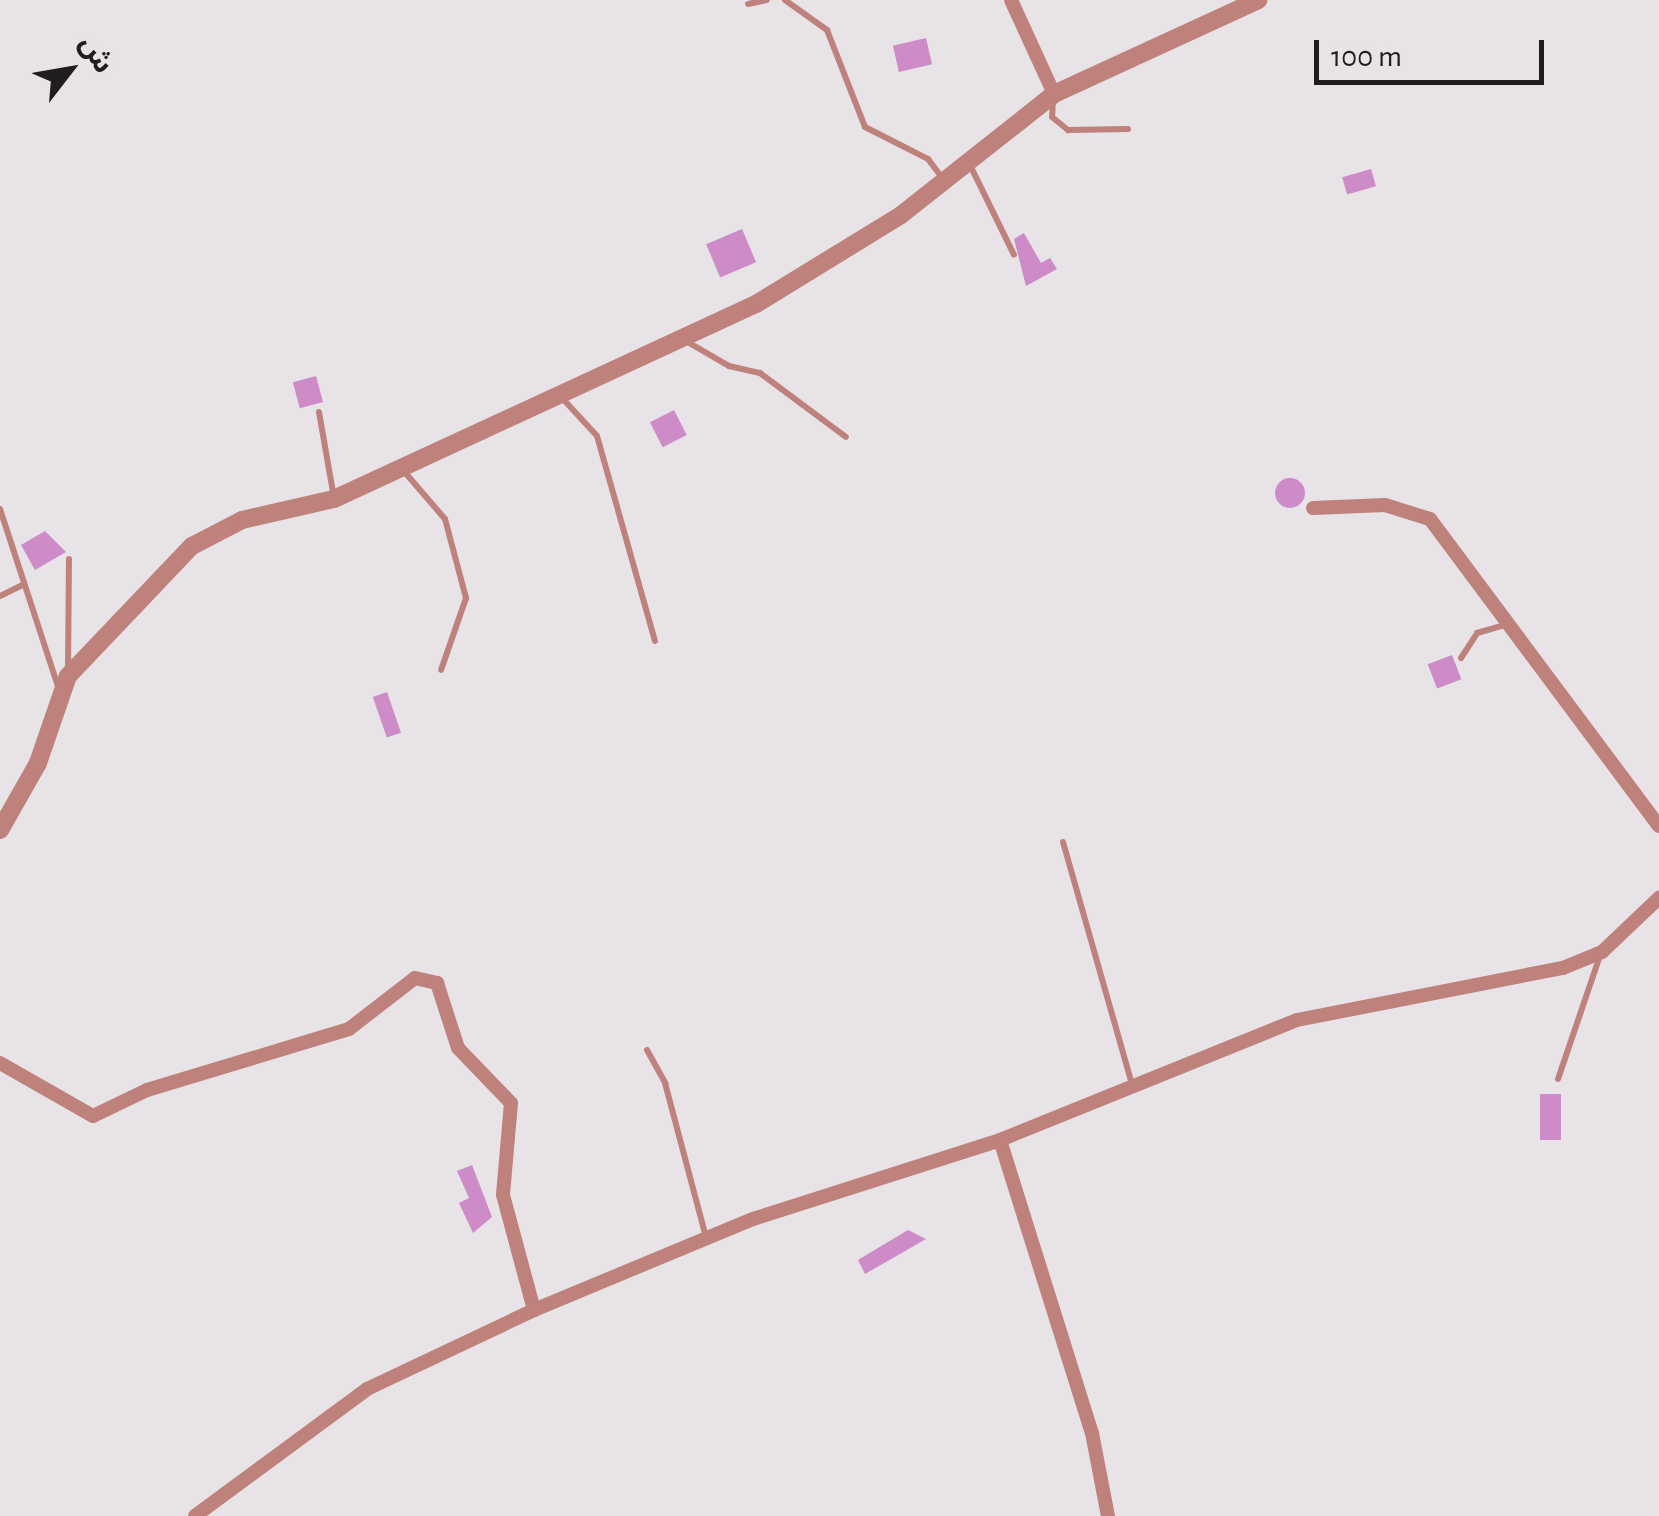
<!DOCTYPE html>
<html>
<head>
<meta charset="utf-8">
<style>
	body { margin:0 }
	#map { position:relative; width:1659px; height:1516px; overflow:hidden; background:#e7e3e6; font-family:"Alegreya Sans","Noto Sans Arabic",sans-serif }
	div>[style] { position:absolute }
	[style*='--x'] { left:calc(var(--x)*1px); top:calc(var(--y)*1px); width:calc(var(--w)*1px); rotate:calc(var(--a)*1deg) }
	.building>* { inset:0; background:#cd8bc8; transform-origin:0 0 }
	.round { border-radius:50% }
	.service>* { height:6px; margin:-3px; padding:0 3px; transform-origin:3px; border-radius:3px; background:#bf817c }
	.minor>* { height:14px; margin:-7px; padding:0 7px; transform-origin:7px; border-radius:7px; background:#bf817c }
	.tertiary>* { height:18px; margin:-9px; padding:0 9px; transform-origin:9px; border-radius:9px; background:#bf817c }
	span { translate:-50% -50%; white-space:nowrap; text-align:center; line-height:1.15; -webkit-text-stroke:10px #e7e3e6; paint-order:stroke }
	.north { position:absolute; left:20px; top:20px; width:100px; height:100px; -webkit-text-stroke:8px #e7e3e6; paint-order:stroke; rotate:59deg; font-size:28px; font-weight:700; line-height:40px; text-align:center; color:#1f1d1e }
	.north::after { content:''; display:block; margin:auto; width:35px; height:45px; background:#1f1d1e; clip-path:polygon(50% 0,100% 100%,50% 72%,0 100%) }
	.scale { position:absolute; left:1314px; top:40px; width:230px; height:45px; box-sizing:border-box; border:5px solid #1f1d1e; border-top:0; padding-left:12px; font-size:30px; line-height:35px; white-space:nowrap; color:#1f1d1e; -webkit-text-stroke:8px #e7e3e6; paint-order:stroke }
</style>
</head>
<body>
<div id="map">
	<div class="building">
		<div style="left:926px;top:38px;width:27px;height:34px;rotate:77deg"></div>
		<div style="left:1371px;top:169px;width:18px;height:30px;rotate:74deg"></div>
		<div style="left:742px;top:229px;width:36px;height:39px;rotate:67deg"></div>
		<div style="clip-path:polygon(1024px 233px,1041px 263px,1050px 258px,1057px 269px,1026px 286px,1014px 239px)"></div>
		<div style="left:316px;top:376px;width:27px;height:24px;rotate:75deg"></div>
		<div style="left:674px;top:410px;width:28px;height:27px;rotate:63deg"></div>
		<div class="round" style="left:1275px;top:478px;width:30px;height:30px"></div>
		<div style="clip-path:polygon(45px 531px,66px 552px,35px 570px,21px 545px)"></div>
		<div style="left:1452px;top:655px;width:26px;height:26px;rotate:69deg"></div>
		<div style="left:387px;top:692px;width:43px;height:15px;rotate:71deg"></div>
		<div style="left:1561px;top:1094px;width:46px;height:21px;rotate:90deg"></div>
		<div style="clip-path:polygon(472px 1165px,492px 1217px,473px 1233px,459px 1203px,469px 1198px,457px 1171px)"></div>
		<div style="clip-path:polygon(908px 1230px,926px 1239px,865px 1274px,858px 1260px)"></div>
	</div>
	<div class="service">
		<div style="--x:785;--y:0;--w:52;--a:35.5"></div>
		<div style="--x:827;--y:30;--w:104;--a:68.6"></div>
		<div style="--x:865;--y:127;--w:71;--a:26.9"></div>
		<div style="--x:928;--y:159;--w:26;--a:53"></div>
		<div style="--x:748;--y:4;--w:19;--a:-12"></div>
		<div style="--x:1053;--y:100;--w:17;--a:93"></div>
		<div style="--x:1052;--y:117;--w:21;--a:39"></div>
		<div style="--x:1068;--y:130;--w:60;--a:-1"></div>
		<div style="--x:969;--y:163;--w:102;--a:63.9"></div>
		<div style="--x:686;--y:341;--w:50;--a:30.2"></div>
		<div style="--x:729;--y:366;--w:32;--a:13"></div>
		<div style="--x:760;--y:373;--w:107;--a:36.7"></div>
		<div style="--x:563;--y:399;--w:50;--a:47.4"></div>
		<div style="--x:597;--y:436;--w:213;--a:74.2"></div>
		<div style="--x:319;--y:412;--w:87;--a:80.1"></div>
		<div style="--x:402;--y:469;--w:66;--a:49.3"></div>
		<div style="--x:445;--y:519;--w:82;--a:75.1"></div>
		<div style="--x:466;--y:598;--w:76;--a:109.1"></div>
		<div style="--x:0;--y:509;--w:190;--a:71.9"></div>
		<div style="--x:0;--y:596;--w:25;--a:-26"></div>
		<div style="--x:1461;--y:658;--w:30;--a:-57"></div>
		<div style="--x:1477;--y:633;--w:33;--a:-16"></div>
		<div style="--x:68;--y:670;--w:111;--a:-89.5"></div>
		<div style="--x:1063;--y:842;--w:252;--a:74.1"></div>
		<div style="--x:647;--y:1050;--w:38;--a:61"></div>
		<div style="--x:665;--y:1083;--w:159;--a:75.1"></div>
		<div style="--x:1558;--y:1079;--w:133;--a:-71.2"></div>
	</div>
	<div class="minor">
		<div style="--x:1011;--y:0;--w:103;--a:65.4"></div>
		<div style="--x:1313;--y:508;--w:72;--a:-2.4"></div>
		<div style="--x:1385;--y:505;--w:47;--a:17.3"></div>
		<div style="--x:1430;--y:519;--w:383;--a:53.3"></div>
		<div style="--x:0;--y:1063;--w:107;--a:29.7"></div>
		<div style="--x:93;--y:1116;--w:60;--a:-25.7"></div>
		<div style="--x:147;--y:1090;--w:211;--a:-16.8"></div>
		<div style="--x:349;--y:1029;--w:83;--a:-37.7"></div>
		<div style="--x:415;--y:978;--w:23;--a:13"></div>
		<div style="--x:437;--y:983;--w:68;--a:72.1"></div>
		<div style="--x:458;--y:1048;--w:76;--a:46.1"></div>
		<div style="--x:511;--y:1103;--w:92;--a:95"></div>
		<div style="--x:503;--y:1195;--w:119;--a:74.9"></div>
		<div style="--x:1000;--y:1140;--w:307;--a:72.6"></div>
		<div style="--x:1092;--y:1433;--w:85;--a:79.1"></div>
		<div style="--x:195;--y:1516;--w:214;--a:-36.4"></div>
		<div style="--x:367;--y:1389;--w:185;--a:-25.3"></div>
		<div style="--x:534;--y:1310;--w:237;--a:-22.6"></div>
		<div style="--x:753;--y:1219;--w:259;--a:-17.7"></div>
		<div style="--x:1000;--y:1140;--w:320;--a:-22"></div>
		<div style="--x:1297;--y:1020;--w:271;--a:-11.1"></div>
		<div style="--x:1563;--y:968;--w:42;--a:-22.3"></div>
		<div style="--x:1602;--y:952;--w:79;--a:-43.5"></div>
	</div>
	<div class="tertiary">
		<div style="--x:0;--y:830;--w:77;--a:-60.4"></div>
		<div style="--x:38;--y:763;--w:92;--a:-71"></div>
		<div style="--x:68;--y:676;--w:180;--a:-46.4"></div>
		<div style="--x:192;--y:546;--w:56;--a:-27.5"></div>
		<div style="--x:242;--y:520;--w:94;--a:-12.9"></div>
		<div style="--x:334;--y:499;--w:465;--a:-24.8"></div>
		<div style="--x:756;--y:304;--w:170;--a:-31.5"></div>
		<div style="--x:901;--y:215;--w:195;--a:-38.3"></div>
		<div style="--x:1054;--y:94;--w:225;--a:-24.7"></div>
	</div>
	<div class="north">ش</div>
	<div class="scale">100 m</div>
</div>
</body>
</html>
